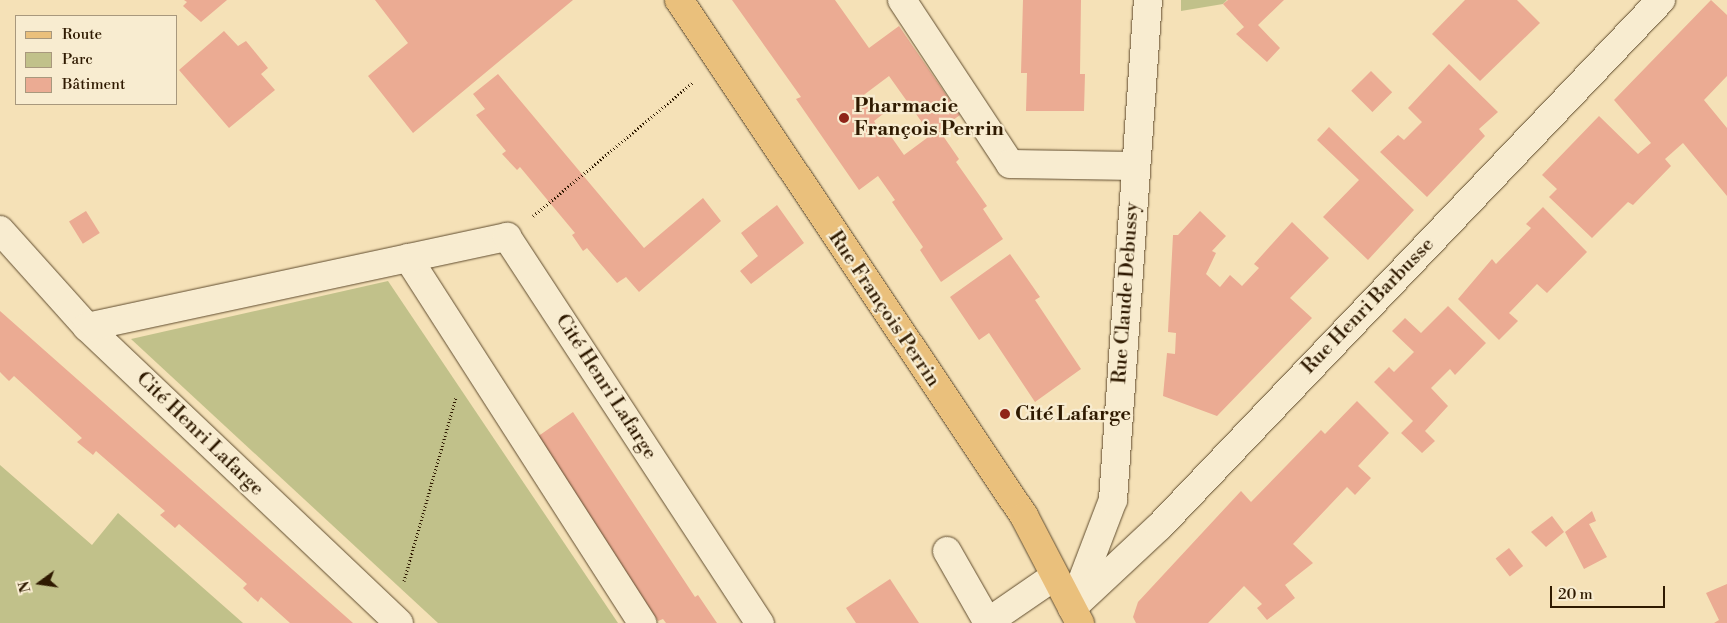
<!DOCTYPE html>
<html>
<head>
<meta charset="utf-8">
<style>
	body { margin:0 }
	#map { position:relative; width:1727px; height:623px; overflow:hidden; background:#f5e1b7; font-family:"Libre Bodoni",serif }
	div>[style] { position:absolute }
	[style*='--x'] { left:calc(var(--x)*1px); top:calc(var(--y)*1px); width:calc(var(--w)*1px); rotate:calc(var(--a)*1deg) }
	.green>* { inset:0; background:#c1c18a }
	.building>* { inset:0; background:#ebab93; transform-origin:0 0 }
	.path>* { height:3px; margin-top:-1.5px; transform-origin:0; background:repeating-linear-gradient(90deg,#2f1a01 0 1px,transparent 0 3.5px) }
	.roads { filter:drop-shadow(0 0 1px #604c2e) drop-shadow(0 0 1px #604c2e) }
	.minor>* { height:28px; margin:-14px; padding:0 14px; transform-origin:14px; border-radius:14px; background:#f8ecd0 }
	.major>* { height:28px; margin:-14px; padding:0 14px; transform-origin:14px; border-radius:14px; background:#eac07c }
	.dots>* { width:14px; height:14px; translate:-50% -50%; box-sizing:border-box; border:2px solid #f8ecd0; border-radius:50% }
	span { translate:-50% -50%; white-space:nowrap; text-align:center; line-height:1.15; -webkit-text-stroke:4.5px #f8ecd0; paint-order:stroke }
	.poi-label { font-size:20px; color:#2f1a01; font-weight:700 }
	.left { translate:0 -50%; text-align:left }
	.street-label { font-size:20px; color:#2f1a01 }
	.legend { position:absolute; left:15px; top:15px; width:162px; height:90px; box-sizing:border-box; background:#f8ecd0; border:1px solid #a8987d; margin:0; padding:6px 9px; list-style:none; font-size:15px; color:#2f1a01 }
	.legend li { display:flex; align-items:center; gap:10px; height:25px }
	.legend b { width:25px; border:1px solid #a8987d }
	.north { position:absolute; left:15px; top:558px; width:50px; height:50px; -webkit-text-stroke:4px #f8ecd0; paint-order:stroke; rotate:256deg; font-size:14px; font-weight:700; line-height:20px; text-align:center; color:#2f1a01 }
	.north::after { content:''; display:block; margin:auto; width:18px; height:22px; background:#2f1a01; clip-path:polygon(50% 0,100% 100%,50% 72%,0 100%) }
	.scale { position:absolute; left:1550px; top:586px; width:115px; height:22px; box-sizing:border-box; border:2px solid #2f1a01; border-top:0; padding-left:6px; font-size:15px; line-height:18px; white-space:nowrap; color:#2f1a01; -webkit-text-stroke:4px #f8ecd0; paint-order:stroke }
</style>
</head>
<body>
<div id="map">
	<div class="green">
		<div style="clip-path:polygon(1181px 0,1227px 0,1223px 4px,1181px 11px)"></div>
		<div style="clip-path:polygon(388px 281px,618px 623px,438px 623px,131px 339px)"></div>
		<div style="clip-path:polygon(0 465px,92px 545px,118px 513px,243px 623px,0 623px)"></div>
	</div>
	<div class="building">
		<div style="clip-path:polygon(184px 0,227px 0,201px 22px,183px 6px,187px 2px)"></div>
		<div style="clip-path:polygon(375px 0,573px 0,413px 133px,368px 76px,408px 43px)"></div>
		<div style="clip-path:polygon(evenodd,732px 0,835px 0,869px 48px,899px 26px,960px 115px,939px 130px,959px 159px,956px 162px,987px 206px,983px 209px,1003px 239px,941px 282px,920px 250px,923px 247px,892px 202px,895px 200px,878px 176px,859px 190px,796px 99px,801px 97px,732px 0,889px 76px,931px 135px,904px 155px,883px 125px,878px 128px,874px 121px,883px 114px,871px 97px,862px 104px,857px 100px,889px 76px)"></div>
		<div style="clip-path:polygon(1023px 0,1081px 0,1080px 74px,1085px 74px,1084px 111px,1026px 111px,1027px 73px,1021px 73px)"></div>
		<div style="clip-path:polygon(1228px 0,1284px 0,1258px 25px,1280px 48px,1267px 62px,1236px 34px,1244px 27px,1223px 4px)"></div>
		<div style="clip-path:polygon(1465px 0,1517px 0,1540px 23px,1480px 81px,1432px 34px)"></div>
		<div style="clip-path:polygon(1711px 0,1727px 15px,1727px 76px,1704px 100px,1727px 128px,1727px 196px,1683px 143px,1665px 159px,1671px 166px,1633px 205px,1628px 202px,1592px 238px,1549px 197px,1557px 189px,1542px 175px,1599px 116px,1638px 154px,1651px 143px,1614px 100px)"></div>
		<div style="clip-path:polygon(224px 31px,238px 46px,246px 41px,268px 68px,261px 74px,275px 90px,229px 128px,179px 70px)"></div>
		<div style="clip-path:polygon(1449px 64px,1498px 112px,1479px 129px,1485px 136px,1427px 197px,1380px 152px,1398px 135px,1404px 140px,1422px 122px,1408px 108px)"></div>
		<div style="left:1371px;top:71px;width:30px;height:28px;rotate:45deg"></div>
		<div style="clip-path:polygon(498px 74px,644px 248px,703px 198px,721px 221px,639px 292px,626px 277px,617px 283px,587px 248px,583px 251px,572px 235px,575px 233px,520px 167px,517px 170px,502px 154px,506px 151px,476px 115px,485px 109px,473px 94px)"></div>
		<div style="clip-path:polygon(1329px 127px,1414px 210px,1368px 260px,1323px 217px,1359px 180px,1317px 140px)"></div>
		<div style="clip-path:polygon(777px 205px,804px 243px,751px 284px,740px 271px,758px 256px,741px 233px)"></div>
		<div style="clip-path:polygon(1543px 207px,1587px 252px,1547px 293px,1537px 284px,1509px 313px,1518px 321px,1499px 340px,1458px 299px,1492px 259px,1496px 264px,1531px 228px,1526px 224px)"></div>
		<div style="left:86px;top:211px;width:26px;height:20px;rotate:58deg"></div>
		<div style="clip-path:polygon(1200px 211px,1226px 236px,1212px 251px,1216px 253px,1206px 274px,1220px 287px,1230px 275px,1242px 286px,1259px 268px,1254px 264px,1292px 222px,1329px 258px,1290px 298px,1312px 318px,1217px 416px,1163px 396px,1167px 353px,1175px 354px,1176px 333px,1168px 332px,1173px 235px,1178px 235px)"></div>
		<div style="clip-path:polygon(1010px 254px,1040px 297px,1035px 300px,1081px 369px,1035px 402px,989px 333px,979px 340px,950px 297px)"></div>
		<div style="clip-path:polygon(1448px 306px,1486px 343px,1455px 375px,1450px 369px,1431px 388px,1448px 406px,1425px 431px,1435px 441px,1422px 453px,1401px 433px,1413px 421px,1374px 382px,1389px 367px,1394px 372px,1414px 352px,1392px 331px,1405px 318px,1421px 333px)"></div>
		<div style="clip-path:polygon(0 311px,353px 623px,290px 623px,261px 597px,258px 602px,243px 588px,247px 584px,179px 524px,175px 528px,160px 515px,165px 511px,96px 451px,93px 455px,77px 442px,82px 438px,14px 376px,9px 381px,0 372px)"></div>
		<div style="clip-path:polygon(1357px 401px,1389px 433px,1358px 466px,1371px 478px,1355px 495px,1347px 487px,1293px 544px,1313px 563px,1285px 585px,1295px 598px,1267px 620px,1257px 608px,1262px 604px,1244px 586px,1208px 623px,1136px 623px,1133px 617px,1138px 602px,1241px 491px,1251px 502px,1321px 430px,1325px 434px)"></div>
		<div style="clip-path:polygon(573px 412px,695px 597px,698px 595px,717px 623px,666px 623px,663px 619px,658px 621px,537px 437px)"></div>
		<div style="clip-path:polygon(1592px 511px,1596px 521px,1589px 524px,1607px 557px,1584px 569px,1565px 532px)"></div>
		<div style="clip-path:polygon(1552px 516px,1564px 532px,1546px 547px,1531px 532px)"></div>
		<div style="left:1509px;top:548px;width:23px;height:17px;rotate:52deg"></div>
		<div style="clip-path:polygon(890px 579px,919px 623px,856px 623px,846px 608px)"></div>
		<div style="clip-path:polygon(1727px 584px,1727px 623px,1714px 623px,1719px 620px,1706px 593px)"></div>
	</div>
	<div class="path">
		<div style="--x:533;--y:216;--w:209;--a:-39.9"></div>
		<div style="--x:404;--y:581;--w:191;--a:-74.2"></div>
	</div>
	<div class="roads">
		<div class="minor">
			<div style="--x:902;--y:0;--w:196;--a:56.6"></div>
			<div style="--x:1010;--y:164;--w:126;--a:0.9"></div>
			<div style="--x:0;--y:230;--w:130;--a:48.1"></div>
			<div style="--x:87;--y:327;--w:430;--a:43.5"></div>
			<div style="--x:408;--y:258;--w:434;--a:57.3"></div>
			<div style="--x:87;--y:327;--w:430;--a:-12.1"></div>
			<div style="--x:507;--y:237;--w:462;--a:56.8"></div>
			<div style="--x:947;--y:551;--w:83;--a:60.3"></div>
			<div style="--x:1074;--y:602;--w:109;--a:-69.1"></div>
			<div style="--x:1113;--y:500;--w:501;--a:-86"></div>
			<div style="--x:1072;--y:608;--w:119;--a:-43"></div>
			<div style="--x:1159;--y:527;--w:728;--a:-46.39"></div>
			<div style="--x:988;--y:622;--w:81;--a:-34.5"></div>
		</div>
		<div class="major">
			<div style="--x:679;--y:0;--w:621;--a:56.23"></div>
			<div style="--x:1024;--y:516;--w:121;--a:62.4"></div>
		</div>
	</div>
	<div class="dots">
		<div style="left:844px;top:118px;background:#8f2418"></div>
		<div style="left:1005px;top:414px;background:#8f2418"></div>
	</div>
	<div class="poi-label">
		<span class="left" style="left:854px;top:118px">Pharmacie<br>François Perrin</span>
		<span class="left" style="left:1015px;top:414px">Cité Lafarge</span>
	</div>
	<div class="street-label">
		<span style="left:1126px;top:293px;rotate:-86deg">Rue Claude Debussy</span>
		<span style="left:1368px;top:306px;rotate:-46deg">Rue Henri Barbusse</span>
		<span style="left:884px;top:309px;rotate:56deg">Rue François Perrin</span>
		<span style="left:606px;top:387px;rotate:57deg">Cité Henri Lafarge</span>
		<span style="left:200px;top:434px;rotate:44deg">Cité Henri Lafarge</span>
	</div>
	<ul class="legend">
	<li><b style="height:6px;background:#eac07c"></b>Route</li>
	<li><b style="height:14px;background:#c1c18a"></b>Parc</li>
	<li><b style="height:14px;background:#ebab93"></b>Bâtiment</li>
	</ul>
	<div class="north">N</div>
	<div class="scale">20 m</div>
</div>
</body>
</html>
